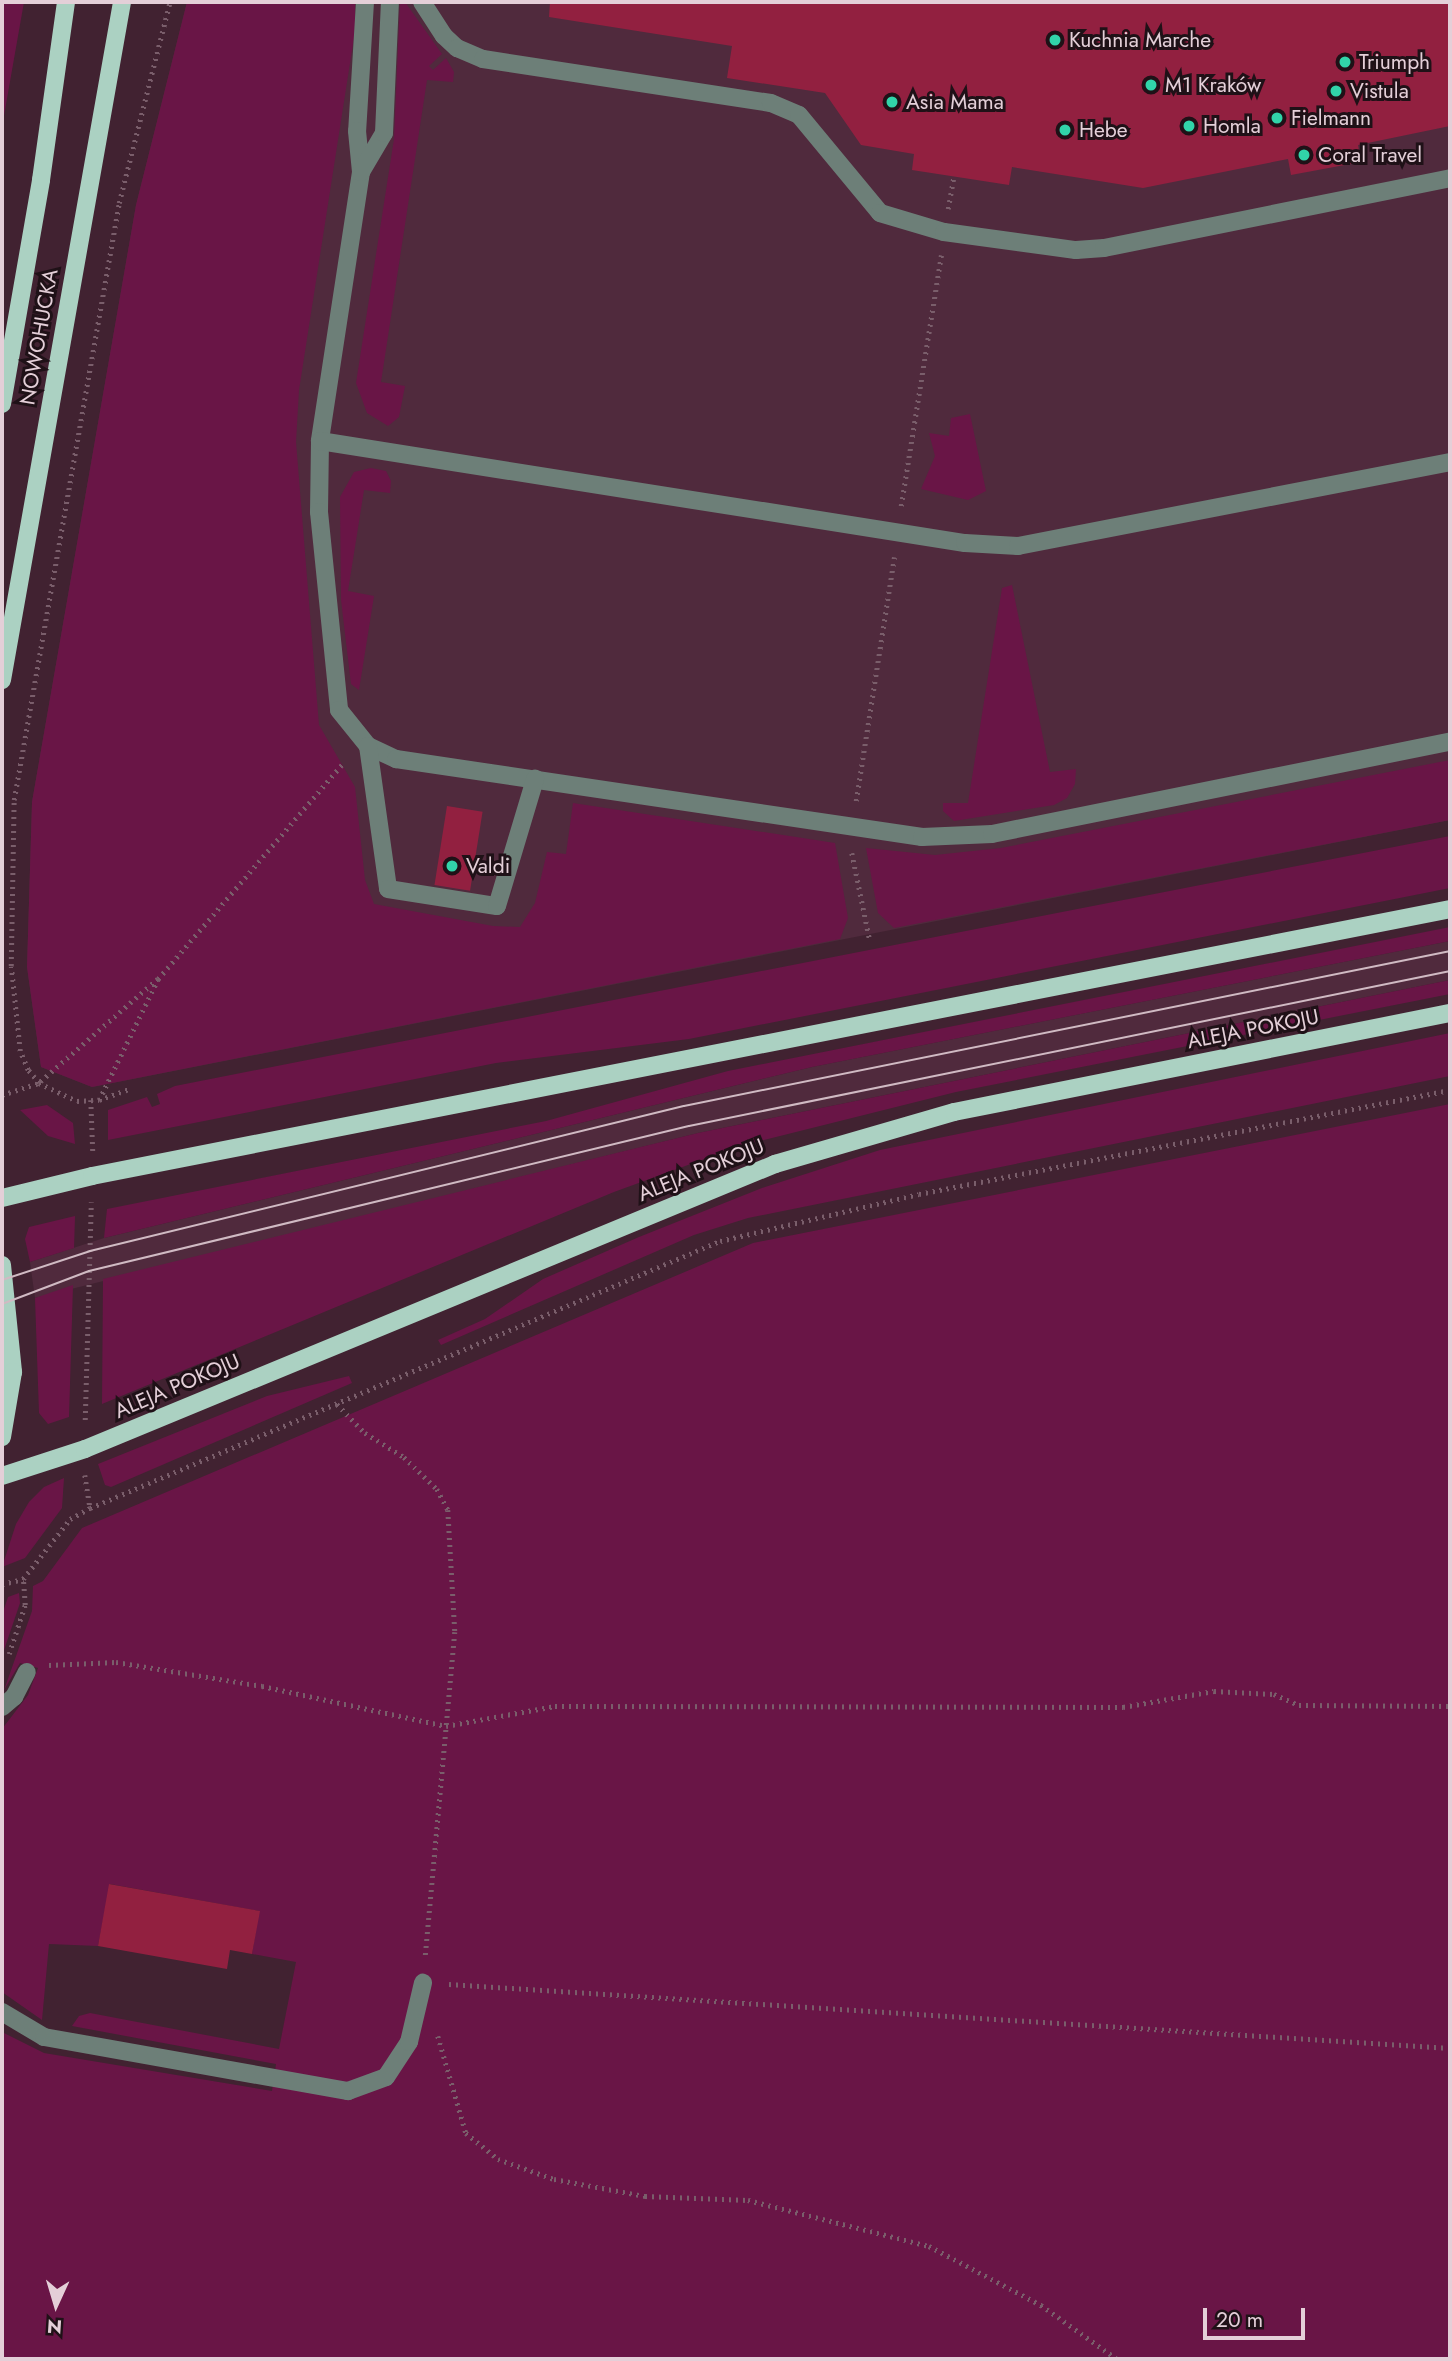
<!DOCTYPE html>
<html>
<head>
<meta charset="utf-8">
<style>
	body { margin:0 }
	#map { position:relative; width:1452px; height:2361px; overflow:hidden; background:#412231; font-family:Jost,sans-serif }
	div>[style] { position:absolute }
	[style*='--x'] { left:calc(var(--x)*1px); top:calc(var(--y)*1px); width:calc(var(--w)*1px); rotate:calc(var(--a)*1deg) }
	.built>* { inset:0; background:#502a3d }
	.green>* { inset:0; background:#691546 }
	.building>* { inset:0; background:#922040; transform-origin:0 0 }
	.path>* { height:4.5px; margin-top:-2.25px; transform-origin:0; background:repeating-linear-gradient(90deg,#7a5e6b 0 2px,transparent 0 7px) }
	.minor>* { height:18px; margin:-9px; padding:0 9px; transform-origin:9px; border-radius:9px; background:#6d7f78 }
	.major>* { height:18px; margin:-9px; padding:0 9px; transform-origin:9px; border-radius:9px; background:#abd1c2 }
	.tram>* { height:2px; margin:-1px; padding:0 1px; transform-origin:1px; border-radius:1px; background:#d0bac3 }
	.dots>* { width:19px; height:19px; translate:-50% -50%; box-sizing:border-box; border:4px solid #1f1117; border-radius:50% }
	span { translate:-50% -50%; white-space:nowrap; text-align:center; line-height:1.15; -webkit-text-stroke:6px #1f1117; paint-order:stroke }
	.poi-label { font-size:21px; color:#e4cfd8 }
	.left { translate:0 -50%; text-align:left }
	.street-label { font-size:21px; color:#e4cfd8 }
	.frame { position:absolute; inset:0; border:4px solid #e4cfd8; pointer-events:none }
	.north { position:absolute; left:21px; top:2270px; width:70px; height:70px; -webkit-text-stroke:5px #1f1117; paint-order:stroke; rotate:184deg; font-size:19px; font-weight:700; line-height:28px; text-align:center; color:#e4cfd8 }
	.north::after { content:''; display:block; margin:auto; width:24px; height:32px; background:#e4cfd8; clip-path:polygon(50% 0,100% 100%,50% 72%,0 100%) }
	.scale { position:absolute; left:1203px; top:2308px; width:102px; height:32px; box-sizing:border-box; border:4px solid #e4cfd8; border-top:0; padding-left:9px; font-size:21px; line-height:24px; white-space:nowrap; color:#e4cfd8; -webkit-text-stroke:5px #1f1117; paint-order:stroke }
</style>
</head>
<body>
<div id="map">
	<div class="built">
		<div style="clip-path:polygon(187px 2px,1450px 2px,1450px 820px,92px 1087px,41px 1067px,27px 967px,32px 802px,136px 205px)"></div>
		<div style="clip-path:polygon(1450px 941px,1450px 980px,698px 1133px,35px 1298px,30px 1262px,104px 1238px,812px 1067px)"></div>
	</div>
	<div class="green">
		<div style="clip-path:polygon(2px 2px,24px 2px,2px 127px)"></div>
		<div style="clip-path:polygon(187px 2px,355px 2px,355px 31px,299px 390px,296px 442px,319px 725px,355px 787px,365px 880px,374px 904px,493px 926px,520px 927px,535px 903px,547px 852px,566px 854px,573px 803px,835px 843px,848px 918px,840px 939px,92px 1087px,41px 1067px,27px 967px,32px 802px,136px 205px)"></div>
		<div style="clip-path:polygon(400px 2px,405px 2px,442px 54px,429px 66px,433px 70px,446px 58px,454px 72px,453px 82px,427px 80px,381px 382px,405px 386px,399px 417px,388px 426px,367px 413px,356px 383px,394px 139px)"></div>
		<div style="clip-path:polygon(970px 414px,986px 491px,968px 500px,921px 489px,935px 456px,929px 433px,949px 436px,951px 418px)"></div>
		<div style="clip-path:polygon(371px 468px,386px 471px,391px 481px,390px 493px,364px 490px,348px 591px,374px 596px,359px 690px,351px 684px,341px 600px,340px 497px,354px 472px)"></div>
		<div style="clip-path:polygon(1012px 585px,1050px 772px,1076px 769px,1075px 784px,1067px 798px,1054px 805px,954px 821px,943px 811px,943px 803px,968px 803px,1002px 588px)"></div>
		<div style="clip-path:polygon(1450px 760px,1450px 820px,894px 928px,878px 913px,866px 848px,935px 855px,1001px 848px)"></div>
		<div style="clip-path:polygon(1450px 836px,1450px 888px,689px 1039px,496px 1063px,108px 1140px,108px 1110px,147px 1097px,152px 1107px,160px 1104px,157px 1094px,175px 1086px)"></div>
		<div style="clip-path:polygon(1450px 927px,1450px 941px,812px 1067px,104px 1238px,107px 1209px,546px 1121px,728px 1071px)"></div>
		<div style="clip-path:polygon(1450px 980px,1450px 994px,956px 1092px,740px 1146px,614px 1192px,102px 1404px,103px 1279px,698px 1133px)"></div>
		<div style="clip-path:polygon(1450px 1033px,1450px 1076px,748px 1218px,694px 1235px,441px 1345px,438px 1340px,485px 1319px,543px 1279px,639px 1237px,762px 1188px,880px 1150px)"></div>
		<div style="clip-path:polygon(1450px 1104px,1450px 2359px,2px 2359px,2px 2032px,44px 2053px,272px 2091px,276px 2064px,72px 2026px,79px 2016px,90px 2013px,279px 2049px,296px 1962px,252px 1954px,259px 1911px,110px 1884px,98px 1946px,49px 1944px,42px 2020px,2px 1992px,2px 1729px,28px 1695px,38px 1668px,20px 1663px,4px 1690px,32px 1611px,33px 1586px,43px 1581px,82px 1528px,753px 1243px)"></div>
		<div style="clip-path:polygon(47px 1105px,73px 1123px,75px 1144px,48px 1136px,20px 1110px)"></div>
		<div style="clip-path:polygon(75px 1216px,74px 1248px,30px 1262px,25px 1239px,29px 1227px)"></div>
		<div style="clip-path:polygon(73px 1285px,69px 1417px,48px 1424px,39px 1413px,35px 1298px)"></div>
		<div style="clip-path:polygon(349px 1376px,352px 1383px,111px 1487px,105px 1485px,98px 1464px,267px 1396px)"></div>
		<div style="clip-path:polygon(64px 1478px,62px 1508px,25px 1558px,2px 1567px,16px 1524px,29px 1502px,44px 1487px)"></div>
		<div style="clip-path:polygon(19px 1593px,20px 1603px,2px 1656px,2px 1615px,8px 1597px)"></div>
	</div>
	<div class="building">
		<div style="clip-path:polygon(550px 2px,1450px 2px,1450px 126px,1358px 145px,1361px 162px,1291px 175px,1288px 159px,1143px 188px,1012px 167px,1009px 185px,912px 170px,914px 154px,861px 145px,825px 93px,727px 78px,732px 46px,549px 17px)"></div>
		<div style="left:447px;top:806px;width:36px;height:80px;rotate:9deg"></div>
		<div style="clip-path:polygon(109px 1884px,260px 1911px,252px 1954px,230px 1950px,227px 1969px,98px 1946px)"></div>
	</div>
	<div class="path">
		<div style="--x:948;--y:209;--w:34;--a:-80"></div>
		<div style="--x:901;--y:506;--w:254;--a:-80.9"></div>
		<div style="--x:856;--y:801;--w:247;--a:-81.1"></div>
		<div style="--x:852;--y:853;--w:90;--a:78.4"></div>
		<div style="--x:158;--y:979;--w:158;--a:138.8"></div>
		<div style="--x:39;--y:1083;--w:17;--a:-130"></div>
		<div style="--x:28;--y:1070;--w:21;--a:-113"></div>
		<div style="--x:20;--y:1051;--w:85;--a:-96"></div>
		<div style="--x:11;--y:966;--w:166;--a:-89"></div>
		<div style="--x:14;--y:800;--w:606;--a:-80.02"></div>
		<div style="--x:119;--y:203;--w:207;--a:-75.8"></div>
		<div style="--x:2;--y:1095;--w:39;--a:-18"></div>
		<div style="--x:39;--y:1083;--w:42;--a:25.3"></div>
		<div style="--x:77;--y:1101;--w:22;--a:-3"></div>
		<div style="--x:99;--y:1100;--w:33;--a:-20"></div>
		<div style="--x:91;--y:1100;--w:51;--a:87.8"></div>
		<div style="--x:99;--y:1100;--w:135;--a:-64"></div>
		<div style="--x:158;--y:979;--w:284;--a:-49.4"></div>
		<div style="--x:337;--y:1404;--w:40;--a:46"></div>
		<div style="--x:365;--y:1433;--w:46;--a:31.6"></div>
		<div style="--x:404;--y:1457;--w:46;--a:44.1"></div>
		<div style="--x:437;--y:1489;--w:24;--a:62"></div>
		<div style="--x:448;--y:1510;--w:122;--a:86.7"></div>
		<div style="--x:455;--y:1632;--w:328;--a:95.2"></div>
		<div style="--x:85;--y:1420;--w:218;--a:-88.4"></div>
		<div style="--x:85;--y:1475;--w:33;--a:81"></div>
		<div style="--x:2;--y:1584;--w:22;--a:-13"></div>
		<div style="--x:23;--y:1579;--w:76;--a:-51.9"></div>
		<div style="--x:70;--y:1519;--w:23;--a:-29"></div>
		<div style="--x:90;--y:1508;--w:684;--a:-22.97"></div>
		<div style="--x:720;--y:1241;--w:204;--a:-13.3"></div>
		<div style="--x:919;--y:1194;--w:541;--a:-11.08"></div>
		<div style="--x:9;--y:1654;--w:52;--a:-71.9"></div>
		<div style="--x:25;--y:1605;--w:26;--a:-94"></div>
		<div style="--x:49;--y:1665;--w:67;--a:-2.6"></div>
		<div style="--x:116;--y:1662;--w:148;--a:9.3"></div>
		<div style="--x:262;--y:1686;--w:188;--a:12.3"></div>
		<div style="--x:446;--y:1726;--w:111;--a:-10.4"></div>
		<div style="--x:555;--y:1706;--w:568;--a:0.1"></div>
		<div style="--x:1123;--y:1707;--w:92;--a:-10"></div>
		<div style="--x:1214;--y:1691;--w:60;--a:2.9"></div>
		<div style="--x:1274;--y:1694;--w:27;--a:24"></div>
		<div style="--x:1299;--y:1705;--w:151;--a:0.4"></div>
		<div style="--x:449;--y:1984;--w:1003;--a:3.66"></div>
		<div style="--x:438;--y:2036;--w:101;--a:73.9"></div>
		<div style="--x:466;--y:2133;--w:41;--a:39.1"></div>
		<div style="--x:498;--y:2159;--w:59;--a:19.7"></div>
		<div style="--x:554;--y:2179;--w:93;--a:10.6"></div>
		<div style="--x:645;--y:2196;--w:103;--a:2.2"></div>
		<div style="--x:748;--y:2200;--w:187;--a:14.3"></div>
		<div style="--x:929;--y:2246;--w:127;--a:27.8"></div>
		<div style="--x:1041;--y:2305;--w:93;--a:35.4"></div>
	</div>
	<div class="minor">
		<div style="--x:365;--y:2;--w:129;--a:93.5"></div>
		<div style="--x:357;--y:131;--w:41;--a:84.4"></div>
		<div style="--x:361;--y:172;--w:272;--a:98.7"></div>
		<div style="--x:320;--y:441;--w:71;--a:90.8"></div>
		<div style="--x:319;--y:512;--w:199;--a:84.2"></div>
		<div style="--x:339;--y:710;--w:46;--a:51.1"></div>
		<div style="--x:368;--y:746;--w:31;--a:25"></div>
		<div style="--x:396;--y:759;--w:532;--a:8.43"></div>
		<div style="--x:922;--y:837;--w:70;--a:-2.5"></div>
		<div style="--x:992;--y:834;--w:467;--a:-11.4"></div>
		<div style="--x:422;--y:2;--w:40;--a:57.1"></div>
		<div style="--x:444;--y:36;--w:18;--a:43"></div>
		<div style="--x:457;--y:48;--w:28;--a:23"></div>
		<div style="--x:483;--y:59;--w:291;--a:8.7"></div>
		<div style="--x:771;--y:103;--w:30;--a:23"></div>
		<div style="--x:799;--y:115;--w:127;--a:50.4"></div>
		<div style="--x:880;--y:213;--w:67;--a:16.5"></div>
		<div style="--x:944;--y:232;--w:133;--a:7.8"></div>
		<div style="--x:1076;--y:250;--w:28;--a:-4"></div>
		<div style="--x:1104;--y:248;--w:353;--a:-11.4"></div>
		<div style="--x:361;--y:172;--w:45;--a:-59.5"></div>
		<div style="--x:384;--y:133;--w:131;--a:-87.4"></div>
		<div style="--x:320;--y:441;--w:653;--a:8.99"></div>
		<div style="--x:965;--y:543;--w:53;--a:3.2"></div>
		<div style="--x:1018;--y:546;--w:440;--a:-11"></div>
		<div style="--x:368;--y:746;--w:144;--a:82"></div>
		<div style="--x:388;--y:889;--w:110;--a:8.9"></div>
		<div style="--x:497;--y:906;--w:133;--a:-73.3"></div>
		<div style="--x:2;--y:1707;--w:16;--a:-40"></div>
		<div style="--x:14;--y:1697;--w:28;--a:-63"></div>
		<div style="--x:2;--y:2012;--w:49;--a:30.8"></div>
		<div style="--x:44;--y:2037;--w:309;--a:10.1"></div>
		<div style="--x:348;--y:2091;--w:40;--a:-20.2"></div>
		<div style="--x:386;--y:2077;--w:42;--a:-56.7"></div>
		<div style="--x:409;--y:2042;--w:61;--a:-76.7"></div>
	</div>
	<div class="major">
		<div style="--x:2;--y:404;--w:227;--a:-80.1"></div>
		<div style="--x:41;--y:180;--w:180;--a:-82"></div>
		<div style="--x:2;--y:680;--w:689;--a:-79.96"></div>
		<div style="--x:2;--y:1198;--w:93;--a:-13.7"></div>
		<div style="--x:92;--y:1176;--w:1384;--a:-11.12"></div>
		<div style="--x:2;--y:1265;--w:108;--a:84.1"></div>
		<div style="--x:13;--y:1372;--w:66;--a:99.6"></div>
		<div style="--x:2;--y:1476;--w:87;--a:-18"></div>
		<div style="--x:85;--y:1449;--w:747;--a:-22.44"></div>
		<div style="--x:775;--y:1164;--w:186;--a:-16.2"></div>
		<div style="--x:954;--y:1112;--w:506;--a:-11.29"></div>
	</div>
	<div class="tram">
		<div style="--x:2;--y:1280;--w:93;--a:-18.2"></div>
		<div style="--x:90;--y:1251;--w:611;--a:-13.72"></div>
		<div style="--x:684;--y:1106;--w:782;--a:-11.44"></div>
		<div style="--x:2;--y:1304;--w:93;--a:-20.8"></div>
		<div style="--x:89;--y:1271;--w:617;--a:-13.59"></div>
		<div style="--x:689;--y:1126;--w:777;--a:-11.51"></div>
	</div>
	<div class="dots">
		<div style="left:1055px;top:40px;background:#31d4a9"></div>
		<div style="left:1345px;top:62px;background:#31d4a9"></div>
		<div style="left:1151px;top:85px;background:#31d4a9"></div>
		<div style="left:1336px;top:91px;background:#31d4a9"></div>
		<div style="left:892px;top:102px;background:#31d4a9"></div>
		<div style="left:1277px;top:118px;background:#31d4a9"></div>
		<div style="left:1189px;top:126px;background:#31d4a9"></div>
		<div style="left:1065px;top:130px;background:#31d4a9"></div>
		<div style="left:1304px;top:155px;background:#31d4a9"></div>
		<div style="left:452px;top:866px;background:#31d4a9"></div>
	</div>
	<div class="poi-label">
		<span class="left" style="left:1069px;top:40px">Kuchnia Marche</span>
		<span class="left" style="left:1359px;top:62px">Triumph</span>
		<span class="left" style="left:1165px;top:85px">M1 Kraków</span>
		<span class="left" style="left:1350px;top:91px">Vistula</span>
		<span class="left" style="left:906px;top:102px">Asia Mama</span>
		<span class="left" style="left:1291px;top:118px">Fielmann</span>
		<span class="left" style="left:1203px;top:126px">Homla</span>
		<span class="left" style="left:1079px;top:130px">Hebe</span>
		<span class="left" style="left:1318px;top:155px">Coral Travel</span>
		<span class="left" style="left:466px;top:866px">Valdi</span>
	</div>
	<div class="street-label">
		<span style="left:39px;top:337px;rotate:-80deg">NOWOHUCKA</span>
		<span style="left:1253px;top:1029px;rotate:-11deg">ALEJA POKOJU</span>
		<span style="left:701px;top:1170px;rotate:-22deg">ALEJA POKOJU</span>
		<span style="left:177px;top:1386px;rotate:-23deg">ALEJA POKOJU</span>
	</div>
	<div class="frame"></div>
	<div class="north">N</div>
	<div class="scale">20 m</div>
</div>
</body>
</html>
